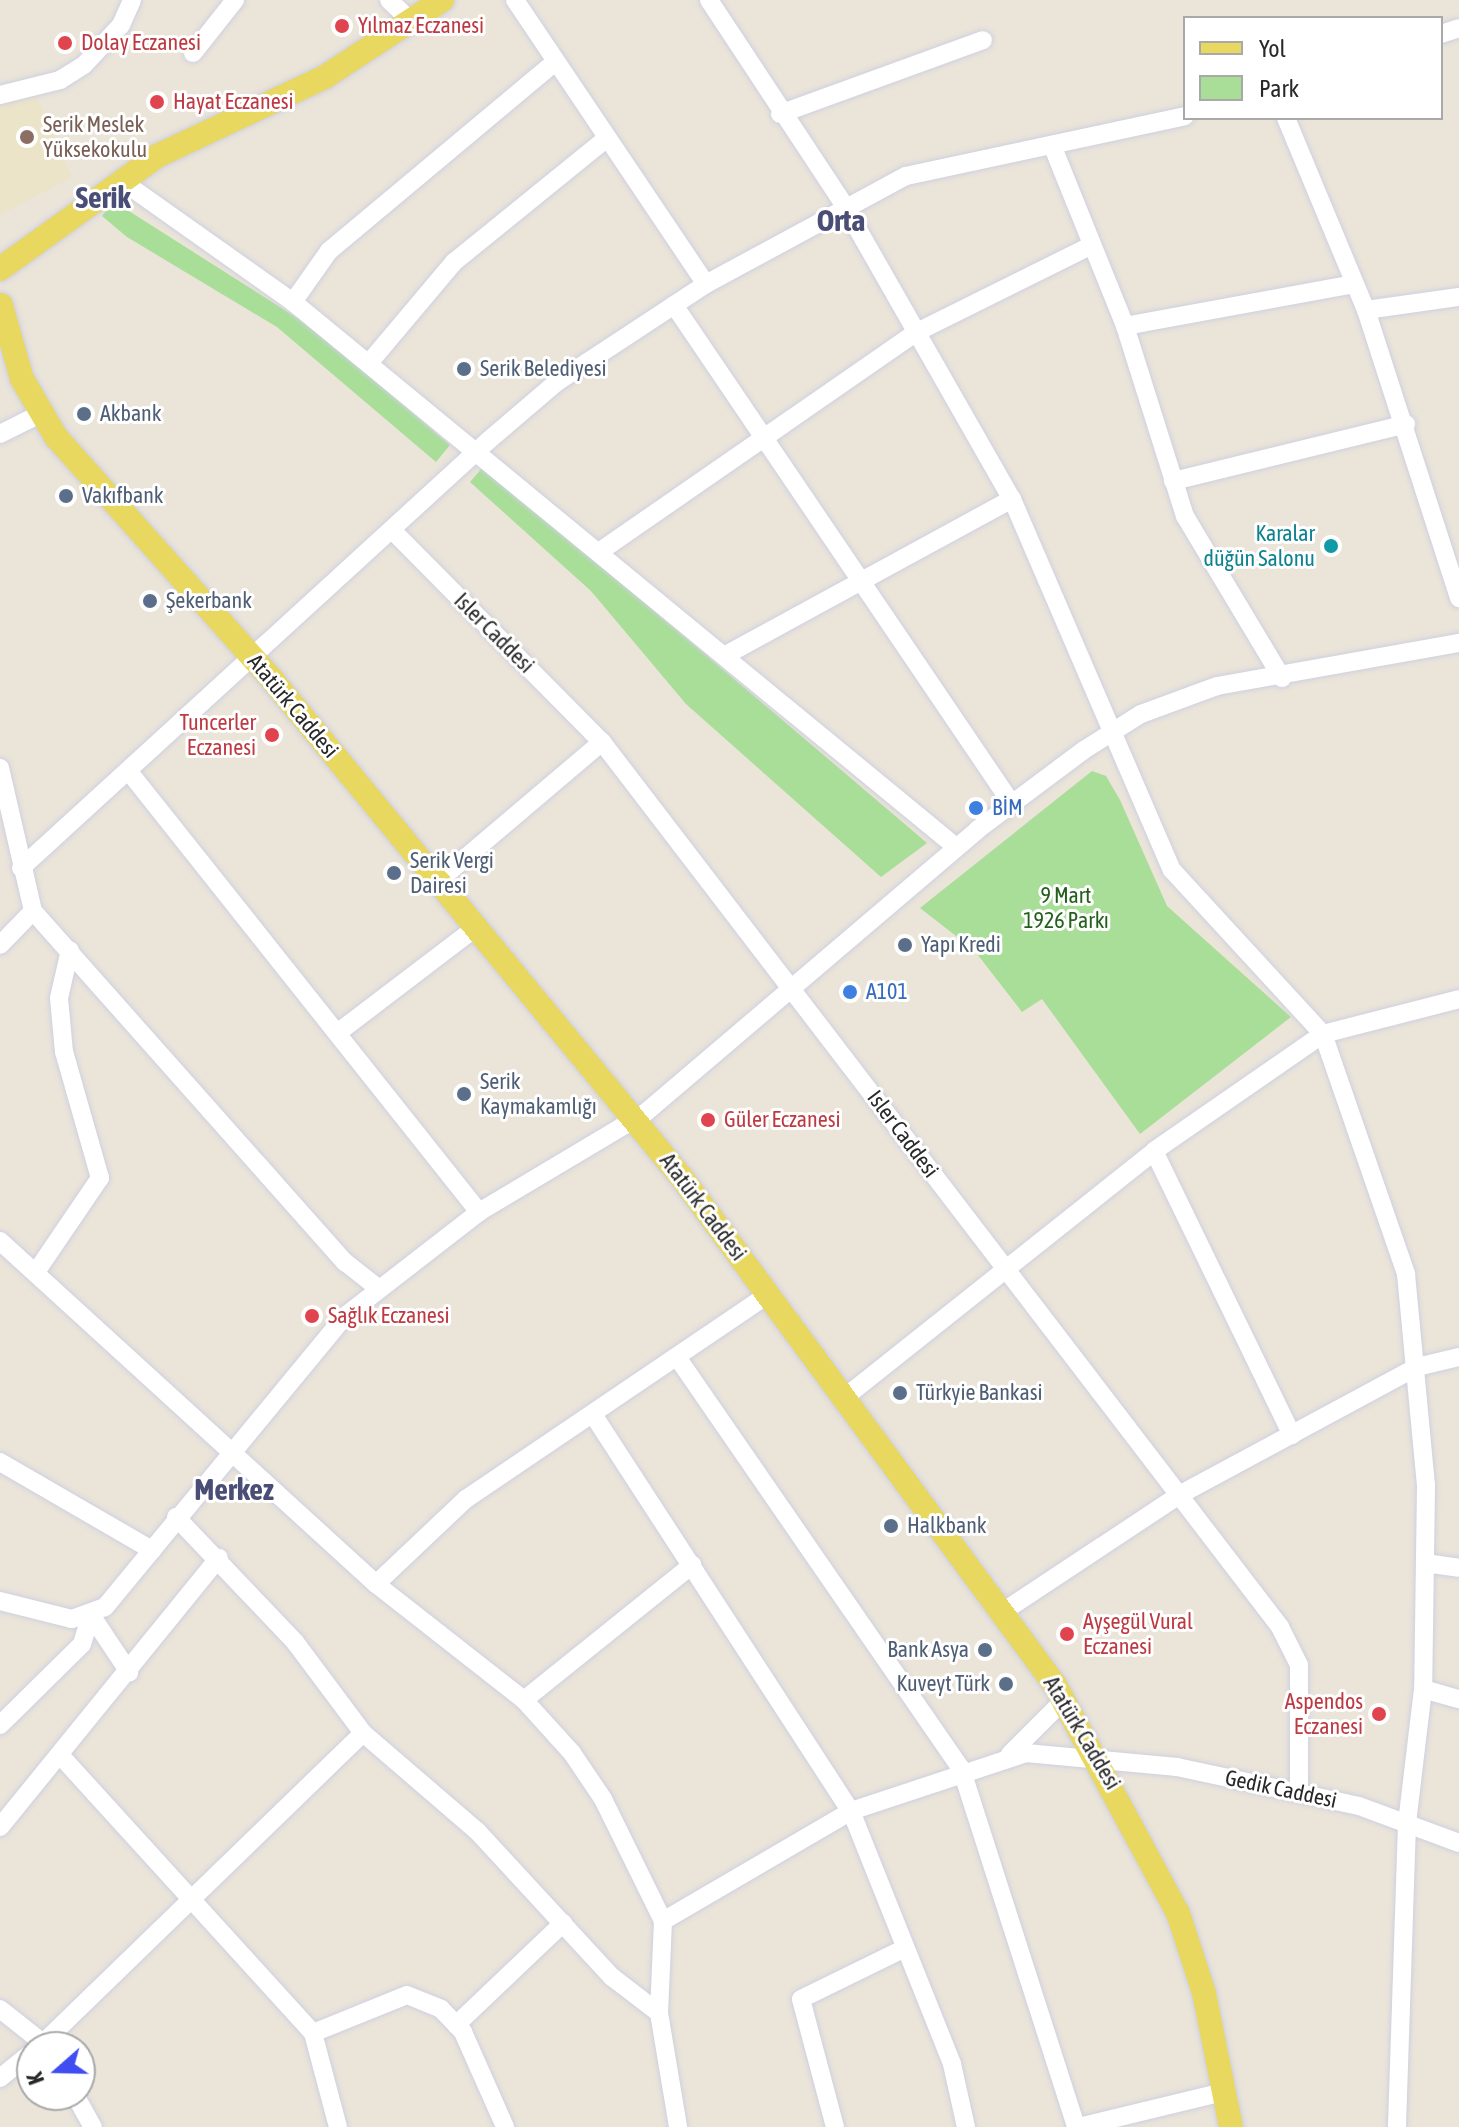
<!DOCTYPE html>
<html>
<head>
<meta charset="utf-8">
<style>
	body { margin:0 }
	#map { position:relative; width:1459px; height:2127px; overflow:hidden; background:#eae4d9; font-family:"Asap Condensed",sans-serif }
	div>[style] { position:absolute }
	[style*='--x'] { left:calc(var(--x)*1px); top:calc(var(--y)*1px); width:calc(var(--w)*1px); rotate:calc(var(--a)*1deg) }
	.education>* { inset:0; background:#ebe4c9 }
	.green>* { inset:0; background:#a8de98 }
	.roads { filter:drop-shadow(0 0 2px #cfd0e0) drop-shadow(0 0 2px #cfd0e0) }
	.minor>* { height:18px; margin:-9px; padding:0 9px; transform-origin:9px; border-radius:9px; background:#fff }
	.major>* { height:24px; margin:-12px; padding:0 12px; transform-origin:12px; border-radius:12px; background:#e9d85f }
	.dots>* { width:22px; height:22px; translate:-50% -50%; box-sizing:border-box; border:4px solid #fff; border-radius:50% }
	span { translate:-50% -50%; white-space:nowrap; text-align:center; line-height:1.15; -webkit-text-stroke:6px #fff; paint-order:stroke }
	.health-label { font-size:22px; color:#be3a42 }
	.left { translate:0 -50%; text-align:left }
	.right { translate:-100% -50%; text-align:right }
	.education-label { font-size:22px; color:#785e54 }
	.service-label { font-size:22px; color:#4e5e75 }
	.culture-label { font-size:22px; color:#0d838f }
	.street-label { font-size:22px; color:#282828 }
	.shop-label { font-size:22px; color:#366cbe }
	.park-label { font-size:22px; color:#23601c }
	.district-label { font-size:30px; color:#4a4e76; font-weight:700 }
	.legend { position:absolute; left:1183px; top:16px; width:260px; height:104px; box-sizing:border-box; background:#fff; border:2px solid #a9a9a9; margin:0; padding:10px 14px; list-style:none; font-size:24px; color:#282828 }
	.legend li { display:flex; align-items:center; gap:16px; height:40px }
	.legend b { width:40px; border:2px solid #a9a9a9 }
	.north { position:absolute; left:16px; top:2031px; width:80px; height:80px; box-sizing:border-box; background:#fff; border:2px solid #a9a9a9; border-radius:50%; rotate:250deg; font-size:22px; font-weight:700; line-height:32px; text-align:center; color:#282828 }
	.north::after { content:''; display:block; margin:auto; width:28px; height:36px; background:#3f4df1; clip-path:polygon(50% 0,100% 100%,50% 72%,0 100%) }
</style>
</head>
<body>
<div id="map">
	<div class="education">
		<div style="clip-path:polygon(37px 96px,72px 177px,0 215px,0 97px)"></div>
	</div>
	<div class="green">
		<div style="clip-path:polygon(113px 201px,310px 326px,450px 445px,436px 462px,277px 327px,127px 237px,102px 216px)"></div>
		<div style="clip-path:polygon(484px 466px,927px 843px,881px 877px,686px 704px,591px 591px,470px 482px)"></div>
		<div style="clip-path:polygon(1092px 771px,1106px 776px,1120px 800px,1167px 906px,1291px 1017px,1140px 1134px,1042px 999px,1022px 1012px,974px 950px,920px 908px)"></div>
	</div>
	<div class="roads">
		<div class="minor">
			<div style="--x:389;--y:0;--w:33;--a:44"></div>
			<div style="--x:515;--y:0;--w:342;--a:56.1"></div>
			<div style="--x:709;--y:0;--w:245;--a:56.6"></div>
			<div style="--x:844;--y:205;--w:339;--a:60.3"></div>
			<div style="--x:1012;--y:499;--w:404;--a:66.7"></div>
			<div style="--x:1172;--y:870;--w:223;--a:47.4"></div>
			<div style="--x:1323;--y:1034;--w:254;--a:70.9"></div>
			<div style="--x:1406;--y:1274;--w:213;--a:84.6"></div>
			<div style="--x:1426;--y:1486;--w:203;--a:90.8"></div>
			<div style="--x:1423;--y:1689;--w:136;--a:96.8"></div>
			<div style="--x:1407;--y:1824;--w:303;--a:91.9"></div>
			<div style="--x:1441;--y:34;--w:19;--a:-18"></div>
			<div style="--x:193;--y:53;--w:68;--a:-51.6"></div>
			<div style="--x:0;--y:95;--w:62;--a:-14"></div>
			<div style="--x:60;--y:80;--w:28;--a:-32"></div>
			<div style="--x:84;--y:65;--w:54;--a:-47.2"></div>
			<div style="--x:121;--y:25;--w:27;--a:-66"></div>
			<div style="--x:780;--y:114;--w:216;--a:-20"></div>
			<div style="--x:1286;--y:118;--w:208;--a:67.4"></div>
			<div style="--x:1366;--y:310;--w:303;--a:72.1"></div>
			<div style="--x:1052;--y:145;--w:195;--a:68"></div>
			<div style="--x:1125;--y:326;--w:199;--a:72.5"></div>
			<div style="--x:1185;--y:516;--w:189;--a:59.1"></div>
			<div style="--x:122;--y:181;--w:209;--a:35.3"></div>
			<div style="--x:293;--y:302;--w:858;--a:39.42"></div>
			<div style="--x:293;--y:302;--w:62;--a:-54.8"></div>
			<div style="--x:329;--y:251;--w:295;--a:-39.9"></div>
			<div style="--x:674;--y:305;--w:603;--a:55.89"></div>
			<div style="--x:1366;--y:310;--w:94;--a:-8"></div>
			<div style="--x:1125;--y:326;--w:233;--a:-10.4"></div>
			<div style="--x:369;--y:363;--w:132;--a:-49.9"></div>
			<div style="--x:454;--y:262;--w:197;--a:-39"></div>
			<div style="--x:0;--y:434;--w:45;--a:-26.6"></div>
			<div style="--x:1173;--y:481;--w:240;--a:-13.7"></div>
			<div style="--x:394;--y:532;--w:296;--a:45.3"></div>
			<div style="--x:602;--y:742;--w:1115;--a:52.54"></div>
			<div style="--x:1280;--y:1627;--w:42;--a:63.4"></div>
			<div style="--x:1299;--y:1665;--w:128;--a:90"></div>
			<div style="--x:599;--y:552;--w:387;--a:-34.7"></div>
			<div style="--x:917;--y:332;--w:195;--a:-26.4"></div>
			<div style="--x:724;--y:656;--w:328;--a:-28.6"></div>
			<div style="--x:0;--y:768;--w:147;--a:77"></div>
			<div style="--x:33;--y:911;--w:47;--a:134.1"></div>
			<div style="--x:130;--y:773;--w:561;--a:51.52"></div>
			<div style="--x:21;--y:868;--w:634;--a:-42.44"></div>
			<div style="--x:489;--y:440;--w:89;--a:-40.5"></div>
			<div style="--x:557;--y:382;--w:178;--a:-33.3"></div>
			<div style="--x:706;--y:284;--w:227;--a:-28.4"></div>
			<div style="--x:906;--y:176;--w:285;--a:-12.1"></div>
			<div style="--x:438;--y:881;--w:215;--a:-40.3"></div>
			<div style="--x:33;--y:911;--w:470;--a:48.4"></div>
			<div style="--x:345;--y:1262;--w:42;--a:38.2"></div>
			<div style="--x:340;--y:1031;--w:173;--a:-37.3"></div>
			<div style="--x:1154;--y:1151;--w:316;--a:64.1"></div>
			<div style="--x:0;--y:1241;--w:509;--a:42.37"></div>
			<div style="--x:376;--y:1584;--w:188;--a:38.1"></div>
			<div style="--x:524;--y:1700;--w:72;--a:47.8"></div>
			<div style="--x:572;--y:1753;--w:55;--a:56"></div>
			<div style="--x:603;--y:1799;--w:136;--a:63.8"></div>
			<div style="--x:663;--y:1921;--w:92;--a:92.5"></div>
			<div style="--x:659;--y:2013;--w:116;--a:80.5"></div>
			<div style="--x:36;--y:1272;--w:114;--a:-55.8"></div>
			<div style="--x:100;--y:1178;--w:131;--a:-105.9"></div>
			<div style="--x:64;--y:1052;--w:54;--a:-95.3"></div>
			<div style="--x:59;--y:998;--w:49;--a:-77.1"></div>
			<div style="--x:677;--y:1357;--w:500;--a:55.4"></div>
			<div style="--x:961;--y:1768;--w:377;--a:72.2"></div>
			<div style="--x:844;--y:1398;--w:396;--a:-38.5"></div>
			<div style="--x:1154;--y:1151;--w:206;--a:-34.7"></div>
			<div style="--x:1323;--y:1034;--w:140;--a:-14.4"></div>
			<div style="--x:594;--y:1416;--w:471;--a:57"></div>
			<div style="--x:851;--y:1811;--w:272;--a:68.2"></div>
			<div style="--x:952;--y:2064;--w:65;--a:77.5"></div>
			<div style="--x:0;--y:1462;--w:176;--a:30.1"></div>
			<div style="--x:176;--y:1517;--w:173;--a:46.4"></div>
			<div style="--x:295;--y:1642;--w:114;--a:53.2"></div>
			<div style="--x:363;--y:1733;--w:152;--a:40.7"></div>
			<div style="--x:478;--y:1832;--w:197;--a:47.3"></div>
			<div style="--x:612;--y:1977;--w:59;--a:37.5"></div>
			<div style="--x:1425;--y:1563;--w:34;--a:8"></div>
			<div style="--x:376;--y:1584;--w:124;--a:-43.4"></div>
			<div style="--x:466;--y:1499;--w:366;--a:-34.1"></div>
			<div style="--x:0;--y:1601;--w:74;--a:14"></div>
			<div style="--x:72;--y:1619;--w:35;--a:-20"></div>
			<div style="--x:105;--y:1607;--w:377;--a:-50.5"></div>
			<div style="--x:345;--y:1316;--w:170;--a:-37.8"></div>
			<div style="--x:479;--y:1212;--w:193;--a:-30.8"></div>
			<div style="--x:645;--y:1113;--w:436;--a:-40.4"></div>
			<div style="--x:977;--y:830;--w:134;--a:-36.8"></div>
			<div style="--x:1084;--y:750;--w:67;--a:-32.3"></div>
			<div style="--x:1141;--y:714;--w:81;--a:-20.2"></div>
			<div style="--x:1217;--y:686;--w:246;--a:-10.1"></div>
			<div style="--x:1001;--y:1613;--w:216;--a:-33.5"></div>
			<div style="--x:1181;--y:1494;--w:268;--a:-28.3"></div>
			<div style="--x:1417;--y:1367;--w:43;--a:-13.4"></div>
			<div style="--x:1423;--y:1689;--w:37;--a:16"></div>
			<div style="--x:524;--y:1700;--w:216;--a:-38.8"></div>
			<div style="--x:0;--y:1725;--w:115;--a:-44.6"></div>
			<div style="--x:82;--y:1644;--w:30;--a:-73"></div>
			<div style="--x:91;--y:1615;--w:69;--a:56.3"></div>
			<div style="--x:1010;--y:1754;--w:76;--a:-45"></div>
			<div style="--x:60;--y:1755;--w:376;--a:47.7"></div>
			<div style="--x:313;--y:2033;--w:97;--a:75.1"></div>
			<div style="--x:0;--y:1827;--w:347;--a:-50.9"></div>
			<div style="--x:663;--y:1921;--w:218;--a:-30.3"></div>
			<div style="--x:851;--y:1811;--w:184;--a:-18.3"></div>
			<div style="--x:1026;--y:1753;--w:152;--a:5.3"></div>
			<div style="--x:1177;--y:1767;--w:186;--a:12.1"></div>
			<div style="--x:1359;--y:1806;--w:107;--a:20.3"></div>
			<div style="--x:0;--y:2009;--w:61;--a:38.4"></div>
			<div style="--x:456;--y:2025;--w:148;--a:-43.6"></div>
			<div style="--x:313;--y:2033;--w:101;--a:-22"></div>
			<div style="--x:407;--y:1995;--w:37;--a:22"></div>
			<div style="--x:441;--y:2009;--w:32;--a:46"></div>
			<div style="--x:463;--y:2032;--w:104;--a:66.1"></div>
			<div style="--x:39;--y:2047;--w:451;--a:-44.1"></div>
			<div style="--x:0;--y:2078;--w:41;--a:-39.1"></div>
			<div style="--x:75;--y:2095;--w:37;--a:61"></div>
			<div style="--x:835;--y:2127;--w:132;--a:-104.9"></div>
			<div style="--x:801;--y:1999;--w:116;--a:-26.1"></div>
			<div style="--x:1079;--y:2127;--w:149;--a:-13.6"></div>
		</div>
		<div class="major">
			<div style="--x:0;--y:269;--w:193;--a:-35.7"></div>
			<div style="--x:157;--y:156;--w:186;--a:-25.2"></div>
			<div style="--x:325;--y:77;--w:140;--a:-33.3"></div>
			<div style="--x:1;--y:305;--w:77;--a:74.2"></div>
			<div style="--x:22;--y:379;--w:67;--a:59.6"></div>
			<div style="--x:56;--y:437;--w:328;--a:48.3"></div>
			<div style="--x:274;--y:682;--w:642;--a:50.56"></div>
			<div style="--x:682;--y:1178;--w:629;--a:53.66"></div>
			<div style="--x:1055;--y:1685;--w:259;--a:61.7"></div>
			<div style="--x:1178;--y:1913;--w:84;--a:72"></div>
			<div style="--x:1204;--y:1993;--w:137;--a:78.6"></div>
		</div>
	</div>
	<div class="dots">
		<div style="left:342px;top:26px;background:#e0444e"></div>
		<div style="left:65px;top:43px;background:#e0444e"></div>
		<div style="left:157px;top:102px;background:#e0444e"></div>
		<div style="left:27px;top:137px;background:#8d6e63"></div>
		<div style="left:464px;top:369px;background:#5c6f8a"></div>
		<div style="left:84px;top:414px;background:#5c6f8a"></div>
		<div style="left:66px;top:496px;background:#5c6f8a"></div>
		<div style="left:1331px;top:546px;background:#0f9aa8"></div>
		<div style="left:150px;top:601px;background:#5c6f8a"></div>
		<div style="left:272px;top:735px;background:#e0444e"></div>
		<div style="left:976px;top:808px;background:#3f7fe0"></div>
		<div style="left:394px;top:873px;background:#5c6f8a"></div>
		<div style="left:905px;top:945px;background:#5c6f8a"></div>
		<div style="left:850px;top:992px;background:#3f7fe0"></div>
		<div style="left:464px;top:1094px;background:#5c6f8a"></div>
		<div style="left:708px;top:1120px;background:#e0444e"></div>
		<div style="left:312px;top:1316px;background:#e0444e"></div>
		<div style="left:900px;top:1393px;background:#5c6f8a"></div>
		<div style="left:891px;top:1526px;background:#5c6f8a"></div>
		<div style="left:1067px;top:1634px;background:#e0444e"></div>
		<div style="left:985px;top:1650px;background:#5c6f8a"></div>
		<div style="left:1006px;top:1684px;background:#5c6f8a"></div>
		<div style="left:1379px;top:1714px;background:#e0444e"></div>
	</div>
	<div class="health-label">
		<span class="left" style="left:358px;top:26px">Yılmaz Eczanesi</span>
		<span class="left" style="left:81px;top:43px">Dolay Eczanesi</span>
		<span class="left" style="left:173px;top:102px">Hayat Eczanesi</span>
		<span class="right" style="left:256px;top:735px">Tuncerler<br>Eczanesi</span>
		<span class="left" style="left:724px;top:1120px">Güler Eczanesi</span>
		<span class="left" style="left:328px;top:1316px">Sağlık Eczanesi</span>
		<span class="left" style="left:1083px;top:1634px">Ayşegül Vural<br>Eczanesi</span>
		<span class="right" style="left:1363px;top:1714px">Aspendos<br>Eczanesi</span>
	</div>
	<div class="education-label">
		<span class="left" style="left:43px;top:137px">Serik Meslek<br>Yüksekokulu</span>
	</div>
	<div class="service-label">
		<span class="left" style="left:480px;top:369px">Serik Belediyesi</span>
		<span class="left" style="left:100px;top:414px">Akbank</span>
		<span class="left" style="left:82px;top:496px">Vakıfbank</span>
		<span class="left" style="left:166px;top:601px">Şekerbank</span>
		<span class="left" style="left:410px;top:873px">Serik Vergi<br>Dairesi</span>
		<span class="left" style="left:921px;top:945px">Yapı Kredi</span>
		<span class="left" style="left:480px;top:1094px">Serik<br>Kaymakamlığı</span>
		<span class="left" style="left:916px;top:1393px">Türkyie Bankasi</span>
		<span class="left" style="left:907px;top:1526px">Halkbank</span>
		<span class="right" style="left:969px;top:1650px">Bank Asya</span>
		<span class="right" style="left:990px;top:1684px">Kuveyt Türk</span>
	</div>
	<div class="culture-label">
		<span class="right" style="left:1315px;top:546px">Karalar<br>düğün Salonu</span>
	</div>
	<div class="street-label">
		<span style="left:494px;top:633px;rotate:45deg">Isler Caddesi</span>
		<span style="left:293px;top:706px;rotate:50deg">Atatürk Caddesi</span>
		<span style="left:903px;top:1134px;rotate:53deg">Isler Caddesi</span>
		<span style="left:703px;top:1207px;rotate:53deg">Atatürk Caddesi</span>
		<span style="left:1082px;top:1733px;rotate:59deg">Atatürk Caddesi</span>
		<span style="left:1281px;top:1789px;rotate:12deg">Gedik Caddesi</span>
	</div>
	<div class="shop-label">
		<span class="left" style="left:992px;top:808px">BİM</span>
		<span class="left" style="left:866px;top:992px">A101</span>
	</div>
	<div class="park-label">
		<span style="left:1066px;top:908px">9 Mart<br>1926 Parkı</span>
	</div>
	<div class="district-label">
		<span style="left:103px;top:197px">Serik</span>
		<span style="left:841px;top:220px">Orta</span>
		<span style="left:234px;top:1489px">Merkez</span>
	</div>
	<ul class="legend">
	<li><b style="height:10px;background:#e9d85f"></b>Yol</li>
	<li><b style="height:22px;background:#a8de98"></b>Park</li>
	</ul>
	<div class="north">K</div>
</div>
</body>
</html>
